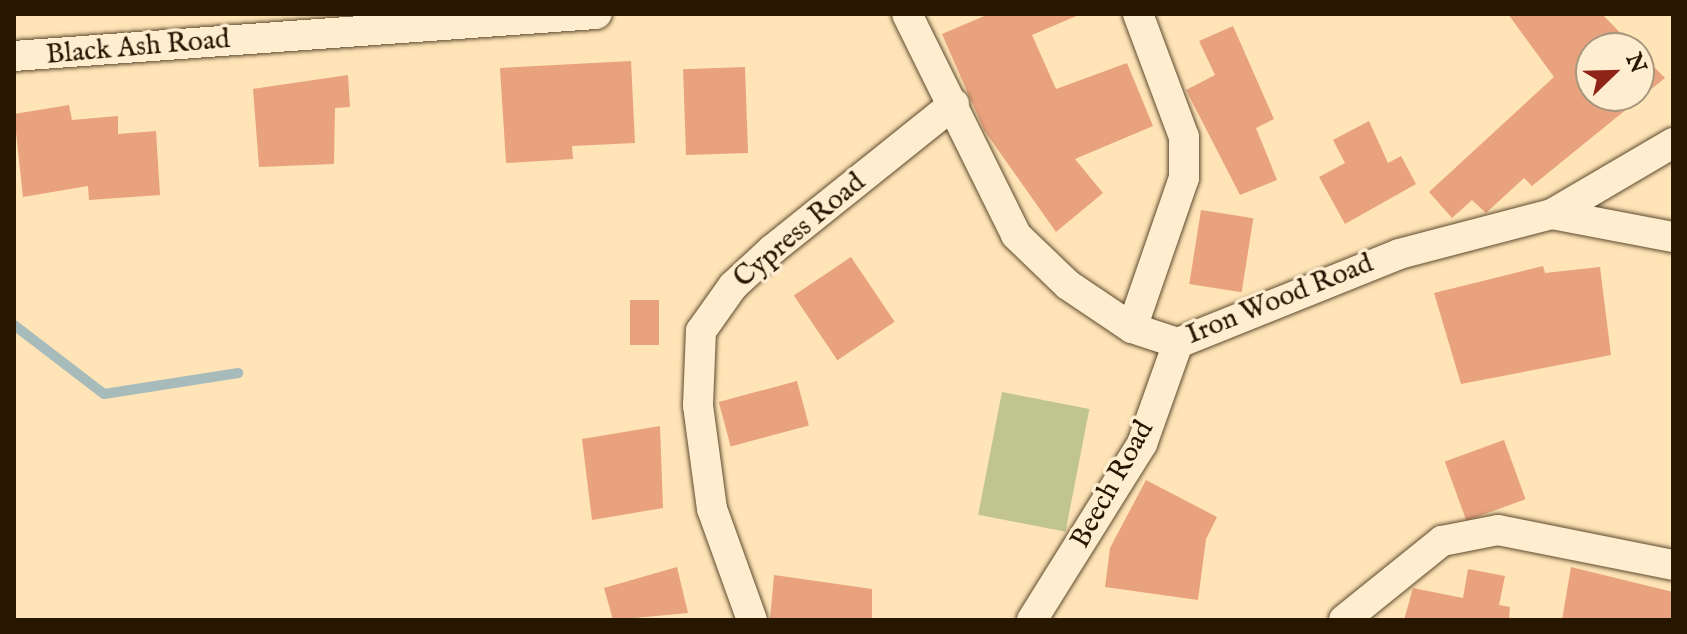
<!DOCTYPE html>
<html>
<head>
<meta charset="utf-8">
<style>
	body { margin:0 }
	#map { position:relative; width:1687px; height:634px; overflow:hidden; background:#ffe4b7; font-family:"IM FELL English",serif }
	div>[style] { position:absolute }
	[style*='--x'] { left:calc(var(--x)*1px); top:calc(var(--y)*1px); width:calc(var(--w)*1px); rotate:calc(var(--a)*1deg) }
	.green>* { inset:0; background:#c0c48e; transform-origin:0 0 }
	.stream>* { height:10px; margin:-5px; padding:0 5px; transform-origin:5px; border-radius:5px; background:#a7bbbb }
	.building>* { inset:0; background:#e8a27e; transform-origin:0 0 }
	.roads { filter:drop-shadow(0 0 2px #5d4a2e) drop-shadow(0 0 2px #5d4a2e) }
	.street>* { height:30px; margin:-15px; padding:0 15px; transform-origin:15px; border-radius:15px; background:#ffedd0 }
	span { translate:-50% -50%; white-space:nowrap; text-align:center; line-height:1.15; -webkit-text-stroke:7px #ffedd0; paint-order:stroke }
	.street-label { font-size:28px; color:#271600 }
	.frame { position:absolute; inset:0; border:16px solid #271600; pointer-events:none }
	.north { position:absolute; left:1575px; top:32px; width:80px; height:80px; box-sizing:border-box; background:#ffedd0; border:2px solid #a9977d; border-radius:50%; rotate:67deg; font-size:22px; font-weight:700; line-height:32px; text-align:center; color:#271600 }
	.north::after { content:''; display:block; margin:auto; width:28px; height:36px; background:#8f2418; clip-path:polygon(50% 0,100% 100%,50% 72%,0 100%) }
</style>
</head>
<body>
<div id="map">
	<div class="green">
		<div style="left:1002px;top:392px;width:89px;height:125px;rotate:11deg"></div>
	</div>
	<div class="stream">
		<div style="--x:14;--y:325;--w:113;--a:37.5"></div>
		<div style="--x:104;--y:394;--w:136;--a:-8.9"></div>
	</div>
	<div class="building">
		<div style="clip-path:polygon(989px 14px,1081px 14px,1032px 35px,1056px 89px,1127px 63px,1153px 126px,1075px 159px,1103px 193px,1056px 232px,984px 130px,942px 34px)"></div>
		<div style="clip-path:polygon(1508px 14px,1602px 14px,1635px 48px,1591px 48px,1591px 96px,1639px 96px,1639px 52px,1665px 78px,1532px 186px,1524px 178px,1486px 213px,1472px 200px,1452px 218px,1429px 192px,1554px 77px)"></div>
		<div style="clip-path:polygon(1233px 26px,1274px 119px,1256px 128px,1277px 180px,1240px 195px,1186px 90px,1215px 75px,1199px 41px)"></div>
		<div style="clip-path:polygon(631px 61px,635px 143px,572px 146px,573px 159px,506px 163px,500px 68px)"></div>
		<div style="left:745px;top:67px;width:86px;height:62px;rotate:88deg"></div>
		<div style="clip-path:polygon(348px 75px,350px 107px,335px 108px,334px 164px,259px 167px,253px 89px)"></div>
		<div style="clip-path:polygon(69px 105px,72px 120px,118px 116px,118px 134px,156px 131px,160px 195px,89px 200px,88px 186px,23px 197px,14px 114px)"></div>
		<div style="clip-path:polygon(1369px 121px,1388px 163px,1401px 156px,1416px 184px,1345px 224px,1319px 177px,1345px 163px,1333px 140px)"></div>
		<div style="left:1201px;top:210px;width:53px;height:75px;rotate:9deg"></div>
		<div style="left:851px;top:257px;width:78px;height:69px;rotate:56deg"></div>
		<div style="clip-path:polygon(1543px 266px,1545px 273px,1600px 267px,1611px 355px,1461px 384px,1434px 293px)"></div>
		<div style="left:630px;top:300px;width:29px;height:45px"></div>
		<div style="left:797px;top:381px;width:46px;height:81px;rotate:75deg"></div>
		<div style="clip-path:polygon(660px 426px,663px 508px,592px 520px,582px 439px)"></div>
		<div style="left:1504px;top:440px;width:63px;height:63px;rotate:70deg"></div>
		<div style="clip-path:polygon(1146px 480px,1217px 517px,1206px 539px,1198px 600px,1105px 587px,1110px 548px)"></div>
		<div style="clip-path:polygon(677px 567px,688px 613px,613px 620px,604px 588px)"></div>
		<div style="clip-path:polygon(1571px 567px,1673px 592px,1673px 620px,1562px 620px)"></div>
		<div style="clip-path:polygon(1468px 569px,1505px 576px,1499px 605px,1510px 607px,1509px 620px,1404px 620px,1413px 588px,1463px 598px)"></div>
		<div style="clip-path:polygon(774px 575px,872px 589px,872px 620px,770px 620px)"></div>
	</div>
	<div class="roads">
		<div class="street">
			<div style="--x:907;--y:14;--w:246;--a:63.7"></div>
			<div style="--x:1016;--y:235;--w:72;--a:43.9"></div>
			<div style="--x:1068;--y:285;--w:77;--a:33.9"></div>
			<div style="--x:1132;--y:328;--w:48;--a:18.1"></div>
			<div style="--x:1178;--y:343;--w:238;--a:-21.9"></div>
			<div style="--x:1399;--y:254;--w:158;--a:-14.7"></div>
			<div style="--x:1552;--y:214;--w:123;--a:10.8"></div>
			<div style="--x:14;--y:56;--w:584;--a:-4.13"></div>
			<div style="--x:1552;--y:214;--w:140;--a:-30.4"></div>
			<div style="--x:1132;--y:328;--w:159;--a:-70.9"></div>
			<div style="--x:1184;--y:178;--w:41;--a:-90"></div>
			<div style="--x:1184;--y:137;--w:131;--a:-110.5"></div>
			<div style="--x:752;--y:620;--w:118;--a:-109.8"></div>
			<div style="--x:712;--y:509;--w:105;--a:-97.7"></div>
			<div style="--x:698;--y:405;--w:74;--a:-87.7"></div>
			<div style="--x:701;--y:331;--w:55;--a:-54.6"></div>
			<div style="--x:733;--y:286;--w:54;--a:-42.8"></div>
			<div style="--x:773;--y:249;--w:232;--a:-38.7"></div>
			<div style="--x:1032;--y:620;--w:208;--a:-58"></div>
			<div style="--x:1142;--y:444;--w:107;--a:-70.4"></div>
			<div style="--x:1344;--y:620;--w:126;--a:-38.9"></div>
			<div style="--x:1442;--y:541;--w:57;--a:-11.1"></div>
			<div style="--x:1498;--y:530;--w:178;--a:11.3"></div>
		</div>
	</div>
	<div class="street-label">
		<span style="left:138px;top:48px;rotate:-5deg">Black Ash Road</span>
		<span style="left:800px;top:231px;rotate:-40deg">Cypress Road</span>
		<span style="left:1280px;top:300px;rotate:-22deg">Iron Wood Road</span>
		<span style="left:1113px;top:485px;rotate:-61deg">Beech Road</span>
	</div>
	<div class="frame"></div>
	<div class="north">N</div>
</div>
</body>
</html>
